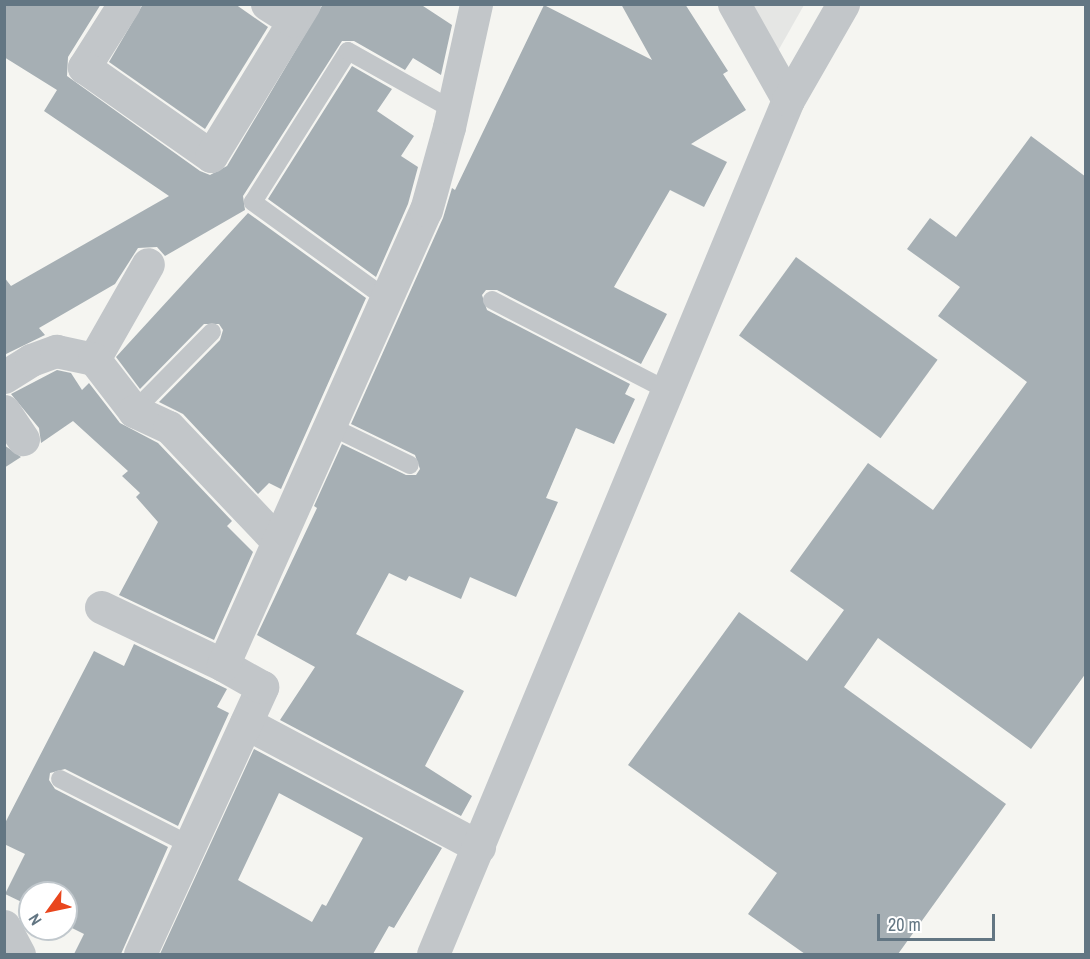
<!DOCTYPE html>
<html>
<head>
<meta charset="utf-8">
<style>
	body { margin:0 }
	#map { position:relative; width:1090px; height:959px; overflow:hidden; background:#f5f5f1; font-family:"Archivo Narrow",sans-serif }
	div>[style] { position:absolute }
	[style*='--x'] { left:calc(var(--x)*1px); top:calc(var(--y)*1px); width:calc(var(--w)*1px); rotate:calc(var(--a)*1deg) }
	.built>* { inset:0; background:#e5e6e4 }
	.building>* { inset:0; background:#a6afb4; transform-origin:0 0 }
	.service>* { height:18px; margin:-9px; padding:0 9px; transform-origin:9px; border-radius:9px; background:#c2c6c9 }
	.minor>* { height:33px; margin:-16.5px; padding:0 16.5px; transform-origin:16.5px; border-radius:16.5px; background:#c2c6c9 }
	span { translate:-50% -50%; white-space:nowrap; text-align:center; line-height:1.15; -webkit-text-stroke:6px #fff; paint-order:stroke }
	.frame { position:absolute; inset:0; border:6px solid #637683; pointer-events:none }
	.north { position:absolute; left:18px; top:881px; width:60px; height:60px; box-sizing:border-box; background:#fff; border:2px solid #c1c8cd; border-radius:50%; rotate:237deg; font-size:16px; font-weight:700; line-height:24px; text-align:center; color:#637683 }
	.north::after { content:''; display:block; margin:auto; width:21px; height:27px; background:#e9461d; clip-path:polygon(50% 0,100% 100%,50% 72%,0 100%) }
	.scale { position:absolute; left:877px; top:914px; width:118px; height:27px; box-sizing:border-box; border:3px solid #637683; border-top:0; padding-left:8px; font-size:18px; line-height:21px; white-space:nowrap; color:#637683; -webkit-text-stroke:4px #fff; paint-order:stroke }
</style>
</head>
<body>
<div id="map">
	<div class="built">
		<div style="clip-path:polygon(751px 5px,804px 5px,778px 51px)"></div>
	</div>
	<div class="building">
		<div style="clip-path:polygon(4px 4px,101px 4px,68px 57px,67px 76px,200px 171px,210px 175px,227px 166px,323px 4px,420px 4px,452px 25px,441px 75px,413px 58px,405px 70px,354px 41px,342px 41px,243px 196px,245px 210px,165px 256px,157px 247px,138px 248px,115px 284px,39px 328px,45px 335px,4px 355px,4px 277px,11px 286px,169px 196px,44px 111px,57px 90px,4px 57px)"></div>
		<div style="clip-path:polygon(143px 4px,235px 4px,268px 27px,205px 129px,109px 62px)"></div>
		<div style="clip-path:polygon(621px 4px,685px 4px,728px 71px,723px 74px,746px 110px,691px 144px,727px 162px,704px 207px,670px 190px,614px 287px,667px 314px,641px 364px,497px 290px,486px 290px,482px 295px,487px 310px,630px 384px,625px 394px,635px 399px,614px 444px,576px 428px,546px 498px,558px 502px,516px 597px,470px 577px,461px 599px,409px 576px,406px 581px,389px 573px,356px 634px,464px 691px,425px 766px,472px 796px,461px 816px,280px 720px,315px 667px,257px 635px,317px 508px,314px 506px,342px 444px,406px 475px,416px 475px,420px 469px,415px 455px,351px 424px,443px 218px,452px 188px,455px 190px,544px 5px,652px 60px)"></div>
		<div style="clip-path:polygon(352px 66px,392px 89px,377px 111px,414px 136px,401px 156px,418px 167px,408px 204px,376px 277px,268px 199px)"></div>
		<div style="clip-path:polygon(1031px 136px,1086px 177px,1086px 673px,1031px 749px,878px 638px,844px 687px,1006px 804px,898px 954px,805px 954px,748px 914px,777px 873px,628px 765px,739px 612px,807px 661px,844px 610px,790px 571px,868px 463px,933px 510px,1027px 382px,938px 316px,960px 287px,907px 249px,930px 218px,956px 237px)"></div>
		<div style="clip-path:polygon(248px 213px,366px 298px,281px 489px,269px 483px,258px 494px,183px 414px,159px 402px,220px 340px,223px 330px,219px 324px,204px 324px,140px 389px,116px 357px)"></div>
		<div style="left:796px;top:257px;width:175px;height:97px;rotate:36deg"></div>
		<div style="clip-path:polygon(57px 370px,71px 373px,82px 390px,89px 383px,120px 423px,158px 443px,232px 521px,227px 526px,253px 552px,214px 640px,119px 595px,158px 522px,136px 497px,140px 493px,122px 476px,128px 471px,73px 421px,41px 443px,39px 428px,11px 394px)"></div>
		<div style="clip-path:polygon(4px 445px,21px 457px,4px 468px)"></div>
		<div style="clip-path:polygon(134px 644px,227px 689px,217px 707px,229px 713px,178px 826px,65px 769px,50px 773px,49px 780px,55px 789px,168px 847px,121px 954px,74px 954px,84px 934px,66px 925px,66px 893px,30px 893px,30px 906px,5px 894px,25px 854px,4px 844px,4px 825px,94px 651px,124px 666px)"></div>
		<div style="clip-path:polygon(evenodd,254px 749px,442px 848px,394px 928px,389px 926px,373px 954px,160px 954px,254px 749px,279px 793px,363px 838px,326px 906px,322px 904px,312px 922px,238px 880px,279px 793px)"></div>
	</div>
	<div class="service">
		<div style="--x:384;--y:297;--w:162;--a:-144.1"></div>
		<div style="--x:253;--y:202;--w:178;--a:-57.8"></div>
		<div style="--x:348;--y:51;--w:120;--a:29.3"></div>
		<div style="--x:492;--y:300;--w:198;--a:27.3"></div>
		<div style="--x:134;--y:411;--w:111;--a:-45.4"></div>
		<div style="--x:328;--y:425;--w:91;--a:26"></div>
		<div style="--x:60;--y:779;--w:146;--a:26.9"></div>
	</div>
	<div class="minor">
		<div style="--x:124;--y:4;--w:75;--a:122.4"></div>
		<div style="--x:84;--y:67;--w:155;--a:35"></div>
		<div style="--x:211;--y:156;--w:178;--a:-58.5"></div>
		<div style="--x:267;--y:4;--w:31;--a:32"></div>
		<div style="--x:734;--y:4;--w:110;--a:60.6"></div>
		<div style="--x:94;--y:359;--w:109;--a:-60.4"></div>
		<div style="--x:4;--y:377;--w:32;--a:-32"></div>
		<div style="--x:31;--y:360;--w:27;--a:-20"></div>
		<div style="--x:56;--y:351;--w:39;--a:12"></div>
		<div style="--x:94;--y:359;--w:66;--a:52.4"></div>
		<div style="--x:134;--y:411;--w:38;--a:25"></div>
		<div style="--x:169;--y:427;--w:157;--a:46.5"></div>
		<div style="--x:4;--y:411;--w:34;--a:56"></div>
		<div style="--x:101;--y:607;--w:135;--a:25.4"></div>
		<div style="--x:246;--y:723;--w:264;--a:28"></div>
		<div style="--x:4;--y:926;--w:32;--a:62"></div>
		<div style="--x:140;--y:954;--w:294;--a:-65.4"></div>
		<div style="--x:262;--y:687;--w:45;--a:-150.6"></div>
		<div style="--x:223;--y:665;--w:498;--a:-66"></div>
		<div style="--x:426;--y:210;--w:86;--a:-74.5"></div>
		<div style="--x:449;--y:127;--w:126;--a:-77.6"></div>
		<div style="--x:433;--y:954;--w:925;--a:-67.43"></div>
		<div style="--x:788;--y:100;--w:111;--a:-60.2"></div>
	</div>
	<div class="frame"></div>
	<div class="north">N</div>
	<div class="scale">20 m</div>
</div>
</body>
</html>
